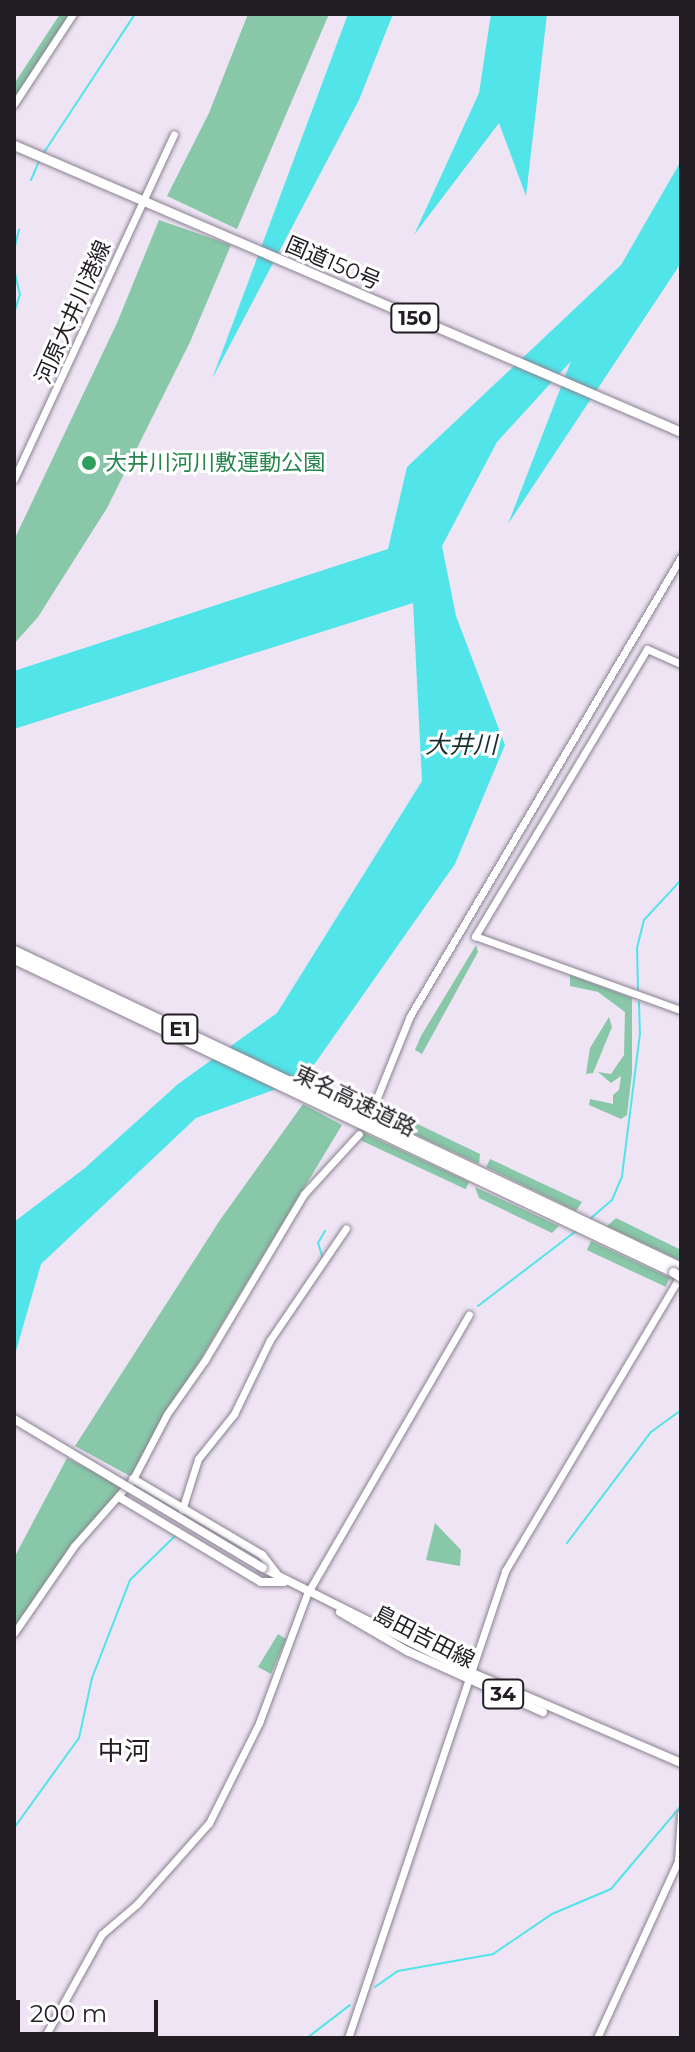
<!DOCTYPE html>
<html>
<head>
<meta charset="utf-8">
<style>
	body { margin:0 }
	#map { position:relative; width:695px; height:2052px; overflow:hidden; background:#eee4f4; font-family:Montserrat,"Noto Sans JP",sans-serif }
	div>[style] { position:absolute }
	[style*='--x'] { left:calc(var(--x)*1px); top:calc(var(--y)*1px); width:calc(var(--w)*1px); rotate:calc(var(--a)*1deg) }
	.green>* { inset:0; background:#88c7a8; transform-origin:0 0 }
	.water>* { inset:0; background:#51e4e9 }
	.stream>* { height:2px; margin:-1px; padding:0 1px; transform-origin:1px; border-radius:1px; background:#51e4e9 }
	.roads { filter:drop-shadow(0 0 2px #8a8190) drop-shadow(0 0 2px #8a8190) }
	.secondary>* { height:7px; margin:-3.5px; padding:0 3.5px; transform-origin:3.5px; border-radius:3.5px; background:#fff }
	.primary>* { height:8px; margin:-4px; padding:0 4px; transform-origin:4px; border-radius:4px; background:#fff }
	.highway>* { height:9px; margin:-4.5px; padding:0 4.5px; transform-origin:4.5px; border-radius:4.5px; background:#fff }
	.bridges { filter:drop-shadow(0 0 2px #8a8190) drop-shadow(0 0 2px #8a8190) }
	.primary-bridge>* { height:8px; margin:-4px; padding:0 4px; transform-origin:4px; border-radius:4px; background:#fff }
	.highway-bridge>* { height:9px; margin:-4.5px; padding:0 4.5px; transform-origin:4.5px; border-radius:4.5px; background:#fff }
	.dots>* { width:22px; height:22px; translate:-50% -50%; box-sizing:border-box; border:4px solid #fff; border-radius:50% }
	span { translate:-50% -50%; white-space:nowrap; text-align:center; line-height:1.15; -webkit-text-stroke:6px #fff; paint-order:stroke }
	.shield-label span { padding:2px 6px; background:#fff; border:2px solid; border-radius:6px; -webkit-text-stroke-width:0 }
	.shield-label { font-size:20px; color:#211d23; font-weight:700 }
	.street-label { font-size:22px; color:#211d23 }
	.leisure-label { font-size:22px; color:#27864d }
	.left { translate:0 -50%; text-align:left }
	.water-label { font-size:24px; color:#162e2f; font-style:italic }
	.quarter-label { font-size:26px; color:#211d23 }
	.frame { position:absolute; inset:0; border:16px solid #211d23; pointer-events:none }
	.scale { position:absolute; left:16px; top:2000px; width:142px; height:36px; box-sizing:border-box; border:4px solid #211d23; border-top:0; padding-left:10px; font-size:24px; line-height:28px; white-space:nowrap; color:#211d23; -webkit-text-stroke:6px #fff; paint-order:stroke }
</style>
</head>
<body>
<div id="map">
	<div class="green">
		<div style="clip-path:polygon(60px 14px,70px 14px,14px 98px,14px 84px)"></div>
		<div style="clip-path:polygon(248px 14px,329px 14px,237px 229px,167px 196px,209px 113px)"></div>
		<div style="clip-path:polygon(159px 220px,231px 245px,190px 342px,107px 508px,38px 617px,14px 644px,14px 540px,117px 323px)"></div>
		<div style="clip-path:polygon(476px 945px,478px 952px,422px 1054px,415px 1050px,421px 1036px)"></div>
		<div style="clip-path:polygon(570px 975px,632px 998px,632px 1073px,627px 1115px,621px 1119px,589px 1105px,590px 1099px,613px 1104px,613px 1095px,619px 1090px,621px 1076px,611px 1083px,598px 1072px,611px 1074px,624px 1055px,625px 1012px,598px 992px,570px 986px)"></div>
		<div style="clip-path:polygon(609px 1017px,612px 1027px,593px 1073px,586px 1074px,590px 1048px)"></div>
		<div style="clip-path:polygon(303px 1104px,342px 1125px,130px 1476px,75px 1446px,220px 1220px)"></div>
		<div style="clip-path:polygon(380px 1106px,480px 1154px,479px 1164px,373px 1115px)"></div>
		<div style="left:364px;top:1133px;width:116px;height:8px;rotate:25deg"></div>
		<div style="clip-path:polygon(490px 1159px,582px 1202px,576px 1211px,486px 1167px)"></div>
		<div style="clip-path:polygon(475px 1187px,559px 1226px,552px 1233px,479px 1198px)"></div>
		<div style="clip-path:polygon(616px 1218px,681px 1250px,681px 1261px,607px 1226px)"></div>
		<div style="left:591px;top:1241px;width:87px;height:10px;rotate:25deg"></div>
		<div style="clip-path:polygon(67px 1458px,122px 1486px,14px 1631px,14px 1558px)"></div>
		<div style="clip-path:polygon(435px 1523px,461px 1550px,460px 1566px,426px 1560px)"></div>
		<div style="clip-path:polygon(278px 1634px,286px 1639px,271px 1674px,258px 1667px)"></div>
	</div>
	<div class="water">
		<div style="clip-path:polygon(348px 14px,393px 14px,359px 100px,212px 379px)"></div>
		<div style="clip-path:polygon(491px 14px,547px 14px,526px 196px,499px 123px,414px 235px,479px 93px)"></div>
		<div style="clip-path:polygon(681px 161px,681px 263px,508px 524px,571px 361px,497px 442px,442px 546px,456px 616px,505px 745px,455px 864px,304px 1079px,196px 1118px,41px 1264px,14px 1358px,14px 1222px,85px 1168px,178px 1084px,277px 1013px,422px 781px,413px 603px,14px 729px,14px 671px,388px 549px,407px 467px,621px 265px)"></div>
	</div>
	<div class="stream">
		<div style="--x:43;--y:154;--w:168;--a:-56.7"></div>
		<div style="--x:31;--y:180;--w:23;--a:-67"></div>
		<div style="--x:14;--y:250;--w:21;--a:-76"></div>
		<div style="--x:14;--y:269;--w:26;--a:77"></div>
		<div style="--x:20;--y:294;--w:17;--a:107"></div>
		<div style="--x:638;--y:989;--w:41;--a:-91.4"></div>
		<div style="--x:637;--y:948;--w:29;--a:-76"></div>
		<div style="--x:644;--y:920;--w:54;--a:-47.2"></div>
		<div style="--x:590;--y:1219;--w:29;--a:-41"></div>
		<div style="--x:612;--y:1200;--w:26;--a:-67"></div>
		<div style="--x:622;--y:1176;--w:143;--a:-82.8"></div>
		<div style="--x:640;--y:1034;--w:32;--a:-92"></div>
		<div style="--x:323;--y:1259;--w:17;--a:-107"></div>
		<div style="--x:318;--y:1243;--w:14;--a:-60"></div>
		<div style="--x:478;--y:1306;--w:123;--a:-37.4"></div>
		<div style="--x:249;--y:1390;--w:29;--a:-63"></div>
		<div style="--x:200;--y:1463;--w:53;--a:-51.8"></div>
		<div style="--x:567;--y:1543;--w:139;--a:-52.9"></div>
		<div style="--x:651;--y:1432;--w:37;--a:-36"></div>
		<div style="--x:14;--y:1828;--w:111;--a:-54.2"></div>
		<div style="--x:79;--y:1738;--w:61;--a:-77.8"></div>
		<div style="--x:92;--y:1678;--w:105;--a:-68.8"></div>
		<div style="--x:130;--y:1580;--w:64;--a:-44.4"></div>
		<div style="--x:375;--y:1987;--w:28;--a:-35"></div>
		<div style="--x:398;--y:1971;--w:97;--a:-10.1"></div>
		<div style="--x:493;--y:1954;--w:71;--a:-34.1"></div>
		<div style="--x:552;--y:1914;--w:64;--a:-23"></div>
		<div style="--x:611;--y:1889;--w:109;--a:-49.9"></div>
		<div style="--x:307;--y:2038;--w:54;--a:-37.5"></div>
	</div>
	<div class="roads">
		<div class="secondary">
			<div style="--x:14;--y:104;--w:108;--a:-56.8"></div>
			<div style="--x:14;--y:479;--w:380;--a:-65.1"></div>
			<div style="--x:681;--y:664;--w:37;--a:-156"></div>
			<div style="--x:647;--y:649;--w:335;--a:120.9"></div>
			<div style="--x:475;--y:936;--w:219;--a:19.8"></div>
			<div style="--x:372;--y:1110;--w:101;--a:-68"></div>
			<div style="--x:410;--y:1016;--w:533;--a:-59.44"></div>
			<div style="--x:182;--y:1510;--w:53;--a:-72.6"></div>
			<div style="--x:198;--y:1459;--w:58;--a:-51.3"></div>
			<div style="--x:234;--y:1414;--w:82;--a:-64.1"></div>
			<div style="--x:270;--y:1340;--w:135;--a:-55.8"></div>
			<div style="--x:14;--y:1633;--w:106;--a:-55.4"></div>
			<div style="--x:74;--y:1546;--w:89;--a:-48.6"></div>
			<div style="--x:133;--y:1479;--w:73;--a:-62.4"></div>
			<div style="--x:167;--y:1414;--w:66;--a:-54.9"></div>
			<div style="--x:205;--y:1360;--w:193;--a:-59.2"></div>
			<div style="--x:304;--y:1194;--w:81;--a:-47.5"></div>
			<div style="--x:44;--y:2038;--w:119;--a:-60.9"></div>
			<div style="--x:102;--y:1934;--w:46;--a:-40.6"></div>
			<div style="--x:137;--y:1904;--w:108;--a:-48.4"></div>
			<div style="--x:209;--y:1823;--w:112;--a:-63.4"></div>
			<div style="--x:259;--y:1723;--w:138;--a:-69.6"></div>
			<div style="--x:307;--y:1594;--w:323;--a:-59.9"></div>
			<div style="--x:348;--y:2038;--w:493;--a:-71.4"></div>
			<div style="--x:505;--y:1571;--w:344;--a:-59.3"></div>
			<div style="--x:597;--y:2038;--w:195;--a:-65.4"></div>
			<div style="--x:678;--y:1861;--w:47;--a:-86.3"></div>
		</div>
		<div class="primary">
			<div style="--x:133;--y:1479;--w:150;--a:30.5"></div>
			<div style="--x:262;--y:1555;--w:23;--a:52"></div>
			<div style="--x:119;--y:1497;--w:165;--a:30.9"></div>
			<div style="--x:261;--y:1582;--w:23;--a:0"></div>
			<div style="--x:263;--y:1568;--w:232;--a:26.7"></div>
			<div style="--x:470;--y:1672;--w:230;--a:23.3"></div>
			<div style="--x:340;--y:1612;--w:78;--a:30.2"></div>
			<div style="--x:407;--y:1651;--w:149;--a:24.2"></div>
		</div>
		<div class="highway">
			<div style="--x:14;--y:145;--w:726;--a:23.28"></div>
			<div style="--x:14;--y:950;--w:738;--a:25.42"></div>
			<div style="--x:14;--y:959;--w:730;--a:25.41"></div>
		</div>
	</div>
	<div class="bridges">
		<div class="primary-bridge">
			<div style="--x:14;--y:1419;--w:290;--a:30.9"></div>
		</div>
		<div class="highway-bridge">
			<div style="--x:673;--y:1272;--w:9;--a:32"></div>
		</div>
	</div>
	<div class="dots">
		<div style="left:89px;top:463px;background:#2e9e5b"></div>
	</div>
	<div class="shield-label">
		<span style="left:415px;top:318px">150</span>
		<span style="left:180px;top:1029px">E1</span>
		<span style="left:503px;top:1694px">34</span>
	</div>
	<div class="street-label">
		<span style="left:333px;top:263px;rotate:23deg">国道150号</span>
		<span style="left:73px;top:312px;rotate:-66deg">河原大井川港線</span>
		<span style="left:355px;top:1101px;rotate:26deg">東名高速道路</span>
		<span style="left:424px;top:1637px;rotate:27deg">島田吉田線</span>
	</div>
	<div class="leisure-label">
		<span class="left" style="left:105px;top:463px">大井川河川敷運動公園</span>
	</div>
	<div class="water-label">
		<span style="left:461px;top:745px">大井川</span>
	</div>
	<div class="quarter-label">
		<span style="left:124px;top:1752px">中河</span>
	</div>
	<div class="frame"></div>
	<div class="scale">200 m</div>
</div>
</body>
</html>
